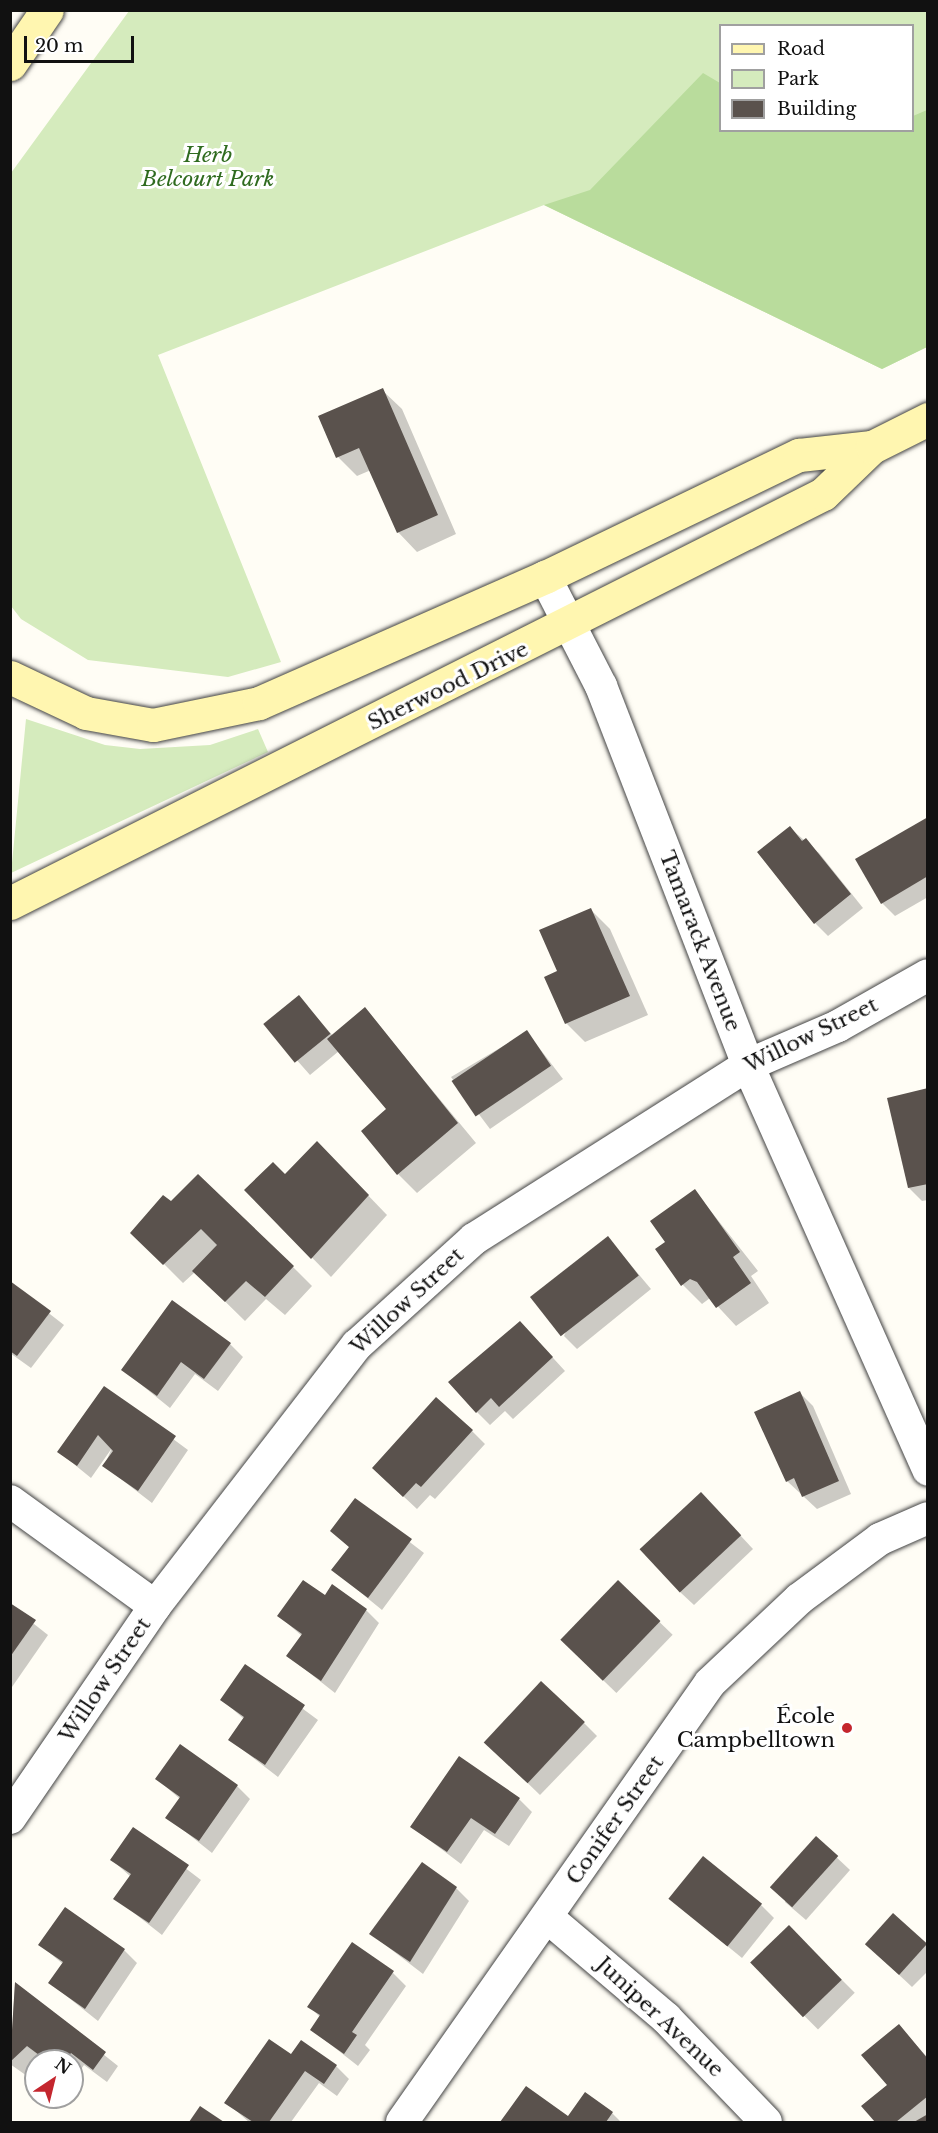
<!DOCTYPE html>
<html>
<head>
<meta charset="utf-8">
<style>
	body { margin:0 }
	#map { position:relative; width:938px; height:2133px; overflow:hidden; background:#fffdf5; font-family:"Libre Baskerville",serif }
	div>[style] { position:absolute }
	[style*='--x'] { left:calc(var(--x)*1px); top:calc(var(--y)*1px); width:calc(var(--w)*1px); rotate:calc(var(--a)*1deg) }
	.green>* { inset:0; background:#d5ebbd }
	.forest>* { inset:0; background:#b9dc9c }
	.shadow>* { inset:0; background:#0003; transform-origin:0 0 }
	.building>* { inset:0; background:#5a524d; transform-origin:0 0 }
	.roads { filter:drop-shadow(0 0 2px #444) drop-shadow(0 0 2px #444) }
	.minor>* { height:32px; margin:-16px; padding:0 16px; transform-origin:16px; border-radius:16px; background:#fff }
	.secondary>* { height:33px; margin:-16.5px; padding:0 16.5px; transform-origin:16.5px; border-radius:16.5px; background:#fff6b0 }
	.dots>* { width:16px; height:16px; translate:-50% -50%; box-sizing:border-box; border:3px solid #fff; border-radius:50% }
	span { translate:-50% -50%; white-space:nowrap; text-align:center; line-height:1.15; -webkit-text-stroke:6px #fff; paint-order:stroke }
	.park-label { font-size:21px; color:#2f6b1f; font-style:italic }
	.street-label { font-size:21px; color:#111 }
	.poi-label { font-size:21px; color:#111 }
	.right { translate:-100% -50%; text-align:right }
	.frame { position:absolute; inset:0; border:12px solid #111; pointer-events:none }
	.legend { position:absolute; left:719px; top:24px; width:195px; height:108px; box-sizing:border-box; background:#fff; border:2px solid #a0a0a0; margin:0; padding:8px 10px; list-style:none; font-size:18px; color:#111 }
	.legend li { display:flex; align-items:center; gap:12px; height:30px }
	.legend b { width:30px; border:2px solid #a0a0a0 }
	.north { position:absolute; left:24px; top:2049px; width:60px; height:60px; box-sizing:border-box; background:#fff; border:2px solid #a0a0a0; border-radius:50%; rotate:35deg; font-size:16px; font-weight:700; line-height:24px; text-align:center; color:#111 }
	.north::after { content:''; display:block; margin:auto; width:21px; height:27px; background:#c4262e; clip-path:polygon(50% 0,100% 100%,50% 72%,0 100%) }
	.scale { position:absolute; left:24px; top:36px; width:110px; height:27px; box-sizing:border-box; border:3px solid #111; border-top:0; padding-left:8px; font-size:18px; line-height:21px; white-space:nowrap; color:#111; -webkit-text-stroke:4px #fff; paint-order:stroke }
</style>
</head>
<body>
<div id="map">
	<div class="green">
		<div style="clip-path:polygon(evenodd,129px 11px,927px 11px,927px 347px,882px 369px,544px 205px,158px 355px,281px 662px,228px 677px,88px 660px,21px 619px,11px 606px,11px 173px,129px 11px,720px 26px,912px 26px,912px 130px,720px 130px,720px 26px)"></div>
		<div style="clip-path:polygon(26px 719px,105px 745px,140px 749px,210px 745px,258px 729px,268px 752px,11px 873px)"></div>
	</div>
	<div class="forest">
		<div style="clip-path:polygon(703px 73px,720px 83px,720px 130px,912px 130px,913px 116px,927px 110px,927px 347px,882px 369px,544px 205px,590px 190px)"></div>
	</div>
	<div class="shadow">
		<div style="clip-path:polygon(382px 390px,402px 409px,456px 534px,417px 552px,398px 532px,371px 470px,357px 476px,338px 457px)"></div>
		<div style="clip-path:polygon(928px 819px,928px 897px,895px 916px,882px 903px)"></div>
		<div style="clip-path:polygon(790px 828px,819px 853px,863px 908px,828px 936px,815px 923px)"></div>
		<div style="clip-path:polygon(591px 910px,610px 929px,648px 1015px,585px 1042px,566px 1023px,559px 972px)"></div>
		<div style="clip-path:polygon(299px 997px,333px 1036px,365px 1009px,476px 1143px,417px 1193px,398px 1174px,389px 1110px,339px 1051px,310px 1075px,265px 1024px)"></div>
		<div style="clip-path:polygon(527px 1032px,563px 1079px,490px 1129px,451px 1077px)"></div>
		<div style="clip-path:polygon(928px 1090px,928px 1200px,922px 1201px,909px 1188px)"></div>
		<div style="clip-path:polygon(336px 1162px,387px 1215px,331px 1277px,246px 1190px)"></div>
		<div style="clip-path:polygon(695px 1191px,758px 1271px,751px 1276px,769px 1303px,736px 1326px,710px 1298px,702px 1304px,683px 1285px,667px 1242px)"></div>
		<div style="clip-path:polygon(171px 1203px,293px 1267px,312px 1286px,285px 1315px,266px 1299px,245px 1321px,195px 1272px,183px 1283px,132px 1232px)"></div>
		<div style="clip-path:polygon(608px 1238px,651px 1289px,577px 1349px,564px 1336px)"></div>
		<div style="clip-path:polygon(10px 1283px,64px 1325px,31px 1368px,10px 1353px)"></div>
		<div style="clip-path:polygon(533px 1336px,565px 1371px,513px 1419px,505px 1411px,490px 1425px,477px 1412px)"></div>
		<div style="clip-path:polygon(230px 1344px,243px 1357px,218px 1391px,195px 1374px,170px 1408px,123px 1370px)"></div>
		<div style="clip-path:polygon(104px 1388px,188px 1450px,152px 1503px,104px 1466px,112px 1448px,91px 1478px,59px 1452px)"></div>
		<div style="clip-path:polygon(800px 1393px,813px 1406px,851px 1494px,817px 1509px,787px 1481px)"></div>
		<div style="clip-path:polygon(472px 1431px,485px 1444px,435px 1499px,430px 1495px,417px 1509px,387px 1481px)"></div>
		<div style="clip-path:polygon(355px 1500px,424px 1553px,382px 1610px,333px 1570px,350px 1548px,332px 1531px)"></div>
		<div style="clip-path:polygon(714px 1507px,753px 1549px,694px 1605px,680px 1592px)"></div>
		<div style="left:618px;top:1582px;width:76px;height:81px;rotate:44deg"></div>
		<div style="clip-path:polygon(325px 1597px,366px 1610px,379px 1623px,335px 1693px,288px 1656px,302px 1636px,279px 1616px)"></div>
		<div style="clip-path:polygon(10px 1605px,48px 1635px,12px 1687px,10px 1685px)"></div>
		<div style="clip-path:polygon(245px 1666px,318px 1720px,278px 1777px,230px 1740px,244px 1719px,222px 1700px)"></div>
		<div style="clip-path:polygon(584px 1723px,597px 1736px,540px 1795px,485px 1742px)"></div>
		<div style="clip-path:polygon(157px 1779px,237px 1786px,250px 1799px,212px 1853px,167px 1817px,180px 1799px)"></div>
		<div style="clip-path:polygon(519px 1799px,532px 1812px,509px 1846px,484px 1830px,461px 1864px,412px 1827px)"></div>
		<div style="clip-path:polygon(134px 1829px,201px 1880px,162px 1935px,115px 1898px,131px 1877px,112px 1860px)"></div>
		<div style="clip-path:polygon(816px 1838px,850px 1870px,806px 1920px,785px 1902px)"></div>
		<div style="clip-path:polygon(456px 1888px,469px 1901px,423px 1974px,371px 1934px)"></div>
		<div style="clip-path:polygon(670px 1899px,761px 1905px,774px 1918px,742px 1958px)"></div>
		<div style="clip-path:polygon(893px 1915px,928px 1947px,928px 1971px,912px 1987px,880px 1957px)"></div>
		<div style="left:789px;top:1927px;width:93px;height:52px;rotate:45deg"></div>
		<div style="clip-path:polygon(40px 1945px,124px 1950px,137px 1963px,98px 2021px,50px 1983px,63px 1964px)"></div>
		<div style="clip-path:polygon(393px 1973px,406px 1986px,365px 2045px,370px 2050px,358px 2066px,312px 2030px,320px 2017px,309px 2006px)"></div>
		<div style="clip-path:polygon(15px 1984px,118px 2066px,107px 2082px,84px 2065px,72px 2082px,72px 2061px,41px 2058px,27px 2076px,10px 2064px)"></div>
		<div style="clip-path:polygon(899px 2026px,928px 2058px,928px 2122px,877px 2122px,863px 2107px,889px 2086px)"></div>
		<div style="clip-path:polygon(292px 2056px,336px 2066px,349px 2079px,337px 2096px,319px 2083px,291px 2122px,249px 2122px,226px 2102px)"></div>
		<div style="clip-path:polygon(526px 2088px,568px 2118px,612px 2113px,621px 2122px,502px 2122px)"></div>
	</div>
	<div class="building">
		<div style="clip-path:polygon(383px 388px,438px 515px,397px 533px,359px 448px,336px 458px,318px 416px)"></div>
		<div style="clip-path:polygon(928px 817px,928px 876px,881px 904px,855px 859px)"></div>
		<div style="clip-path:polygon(790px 826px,802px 841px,806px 838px,851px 894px,814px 924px,757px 852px)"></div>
		<div style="clip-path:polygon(591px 908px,630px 996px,565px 1024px,544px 977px,557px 971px,539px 930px)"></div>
		<div style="left:299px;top:995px;width:50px;height:46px;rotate:51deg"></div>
		<div style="clip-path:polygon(365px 1007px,458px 1123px,397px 1175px,361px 1131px,386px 1109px,327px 1039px)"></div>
		<div style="left:527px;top:1030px;width:43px;height:91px;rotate:56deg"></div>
		<div style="clip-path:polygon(928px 1088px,928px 1184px,908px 1188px,887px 1098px)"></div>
		<div style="clip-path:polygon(317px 1141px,369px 1195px,311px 1259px,244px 1190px,273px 1162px,285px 1174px)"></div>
		<div style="clip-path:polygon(198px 1174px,294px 1266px,265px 1297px,246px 1281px,225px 1302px,192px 1271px,217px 1245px,201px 1229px,163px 1265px,130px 1233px,163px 1195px,171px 1201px)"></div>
		<div style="clip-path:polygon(695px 1189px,740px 1252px,733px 1257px,751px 1283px,716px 1308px,697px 1282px,690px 1279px,681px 1286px,655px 1249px,665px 1242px,650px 1221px)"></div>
		<div style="left:608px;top:1236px;width:50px;height:99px;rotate:52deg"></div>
		<div style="clip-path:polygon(10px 1281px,51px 1311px,17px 1356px,10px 1351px)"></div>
		<div style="clip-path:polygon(172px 1300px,231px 1343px,204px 1379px,181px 1362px,157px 1396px,121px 1370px)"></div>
		<div style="clip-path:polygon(520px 1321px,553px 1357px,499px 1407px,491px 1398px,476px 1413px,448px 1382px)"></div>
		<div style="clip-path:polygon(104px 1386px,176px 1436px,138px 1491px,102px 1466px,113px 1451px,98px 1435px,77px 1466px,57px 1452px)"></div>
		<div style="clip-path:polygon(800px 1391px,839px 1481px,802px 1497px,794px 1478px,786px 1482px,754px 1412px)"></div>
		<div style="clip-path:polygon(436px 1397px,473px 1430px,421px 1487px,416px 1483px,403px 1497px,372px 1468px)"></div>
		<div style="left:701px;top:1492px;width:59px;height:84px;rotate:47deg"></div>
		<div style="clip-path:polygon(355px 1498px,412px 1539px,368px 1598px,331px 1570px,349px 1547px,330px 1531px)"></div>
		<div style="clip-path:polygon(303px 1580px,325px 1595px,332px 1584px,367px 1609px,321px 1681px,286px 1656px,302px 1634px,277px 1616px)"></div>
		<div style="left:618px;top:1580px;width:59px;height:83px;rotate:44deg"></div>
		<div style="clip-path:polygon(10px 1603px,36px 1620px,10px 1657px)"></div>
		<div style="clip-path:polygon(245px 1664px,305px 1705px,265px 1765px,228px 1740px,244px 1717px,220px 1700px)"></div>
		<div style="left:541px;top:1681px;width:60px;height:84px;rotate:43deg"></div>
		<div style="clip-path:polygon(180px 1744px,238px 1785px,199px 1841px,165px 1818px,180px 1797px,155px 1779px)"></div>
		<div style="clip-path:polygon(459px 1756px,520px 1798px,495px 1834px,471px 1818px,447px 1852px,410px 1827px)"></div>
		<div style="clip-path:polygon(133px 1827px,189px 1865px,149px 1923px,113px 1899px,131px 1874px,110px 1860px)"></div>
		<div style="left:816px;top:1836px;width:30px;height:69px;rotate:42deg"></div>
		<div style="left:703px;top:1856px;width:76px;height:55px;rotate:39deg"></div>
		<div style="clip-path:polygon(422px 1862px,457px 1887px,410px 1962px,369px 1934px)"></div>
		<div style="clip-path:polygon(65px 1907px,125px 1949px,85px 2009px,48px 1983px,63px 1962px,38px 1945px)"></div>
		<div style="left:893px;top:1913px;width:46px;height:42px;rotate:42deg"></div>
		<div style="left:789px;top:1925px;width:76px;height:54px;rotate:46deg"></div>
		<div style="clip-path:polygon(352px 1942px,394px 1971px,352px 2032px,357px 2035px,344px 2054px,310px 2030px,320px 2015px,307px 2007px)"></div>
		<div style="clip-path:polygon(15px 1982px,106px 2052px,93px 2070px,71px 2053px,65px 2061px,47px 2061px,27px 2046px,10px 2062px)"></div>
		<div style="clip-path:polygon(899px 2024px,928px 2059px,928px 2096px,896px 2122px,875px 2122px,861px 2106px,887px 2085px,861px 2055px)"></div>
		<div style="clip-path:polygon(269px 2039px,291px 2054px,301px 2040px,337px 2065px,324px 2084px,305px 2071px,269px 2122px,253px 2122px,224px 2103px)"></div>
		<div style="clip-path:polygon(526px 2086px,568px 2116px,585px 2092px,613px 2112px,606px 2122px,500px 2122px)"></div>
		<div style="clip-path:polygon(200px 2106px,224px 2122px,189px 2122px)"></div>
		<div style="clip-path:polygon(928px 2114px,928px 2122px,914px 2122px)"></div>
	</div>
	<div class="roads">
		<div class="minor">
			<div style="--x:545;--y:577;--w:123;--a:62.8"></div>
			<div style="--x:601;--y:686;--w:407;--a:68.8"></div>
			<div style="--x:748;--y:1065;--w:443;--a:66"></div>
			<div style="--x:10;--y:1501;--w:179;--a:35.9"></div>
			<div style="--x:10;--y:1818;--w:257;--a:-55.6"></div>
			<div style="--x:155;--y:1606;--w:330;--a:-52.3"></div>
			<div style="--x:357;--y:1345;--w:158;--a:-42.2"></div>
			<div style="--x:474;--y:1239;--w:325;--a:-32.4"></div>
			<div style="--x:748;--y:1065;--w:98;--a:-23.4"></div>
			<div style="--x:838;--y:1026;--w:103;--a:-29.5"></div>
			<div style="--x:547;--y:1917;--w:156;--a:40.3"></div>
			<div style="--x:666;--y:2018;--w:144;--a:46.1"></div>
			<div style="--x:402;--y:2122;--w:536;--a:-54.95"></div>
			<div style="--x:710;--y:1683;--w:122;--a:-43.3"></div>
			<div style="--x:799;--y:1599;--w:101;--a:-36.5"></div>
			<div style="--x:880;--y:1539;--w:52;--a:-23.6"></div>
		</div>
		<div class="secondary">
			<div style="--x:10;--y:64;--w:65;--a:-55.6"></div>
			<div style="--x:10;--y:677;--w:84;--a:25.3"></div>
			<div style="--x:86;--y:713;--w:68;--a:10.2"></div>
			<div style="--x:153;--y:725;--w:108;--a:-11.7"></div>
			<div style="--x:259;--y:703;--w:313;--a:-23.8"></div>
			<div style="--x:545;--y:577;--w:282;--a:-25.7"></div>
			<div style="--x:799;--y:455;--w:73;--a:-6.3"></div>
			<div style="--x:10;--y:903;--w:910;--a:-26.71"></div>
			<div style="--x:823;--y:494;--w:68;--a:-43.8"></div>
			<div style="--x:872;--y:447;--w:63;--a:-26.6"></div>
		</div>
	</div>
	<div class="dots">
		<div style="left:847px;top:1728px;background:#c4262e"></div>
	</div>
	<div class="park-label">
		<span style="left:208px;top:167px">Herb<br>Belcourt Park</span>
	</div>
	<div class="street-label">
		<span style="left:448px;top:686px;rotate:-26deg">Sherwood Drive</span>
		<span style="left:700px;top:941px;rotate:69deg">Tamarack Avenue</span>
		<span style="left:811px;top:1035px;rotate:-26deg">Willow Street</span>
		<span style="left:407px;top:1301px;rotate:-43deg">Willow Street</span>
		<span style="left:105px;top:1680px;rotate:-56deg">Willow Street</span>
		<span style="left:615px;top:1820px;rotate:-55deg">Conifer Street</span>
		<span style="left:660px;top:2017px;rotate:43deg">Juniper Avenue</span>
	</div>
	<div class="poi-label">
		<span class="right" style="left:835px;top:1728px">École<br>Campbelltown</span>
	</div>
	<div class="frame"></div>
	<ul class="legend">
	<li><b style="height:8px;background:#fff6b0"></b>Road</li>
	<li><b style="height:16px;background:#d5ebbd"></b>Park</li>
	<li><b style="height:16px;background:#5a524d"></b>Building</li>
	</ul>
	<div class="north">N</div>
	<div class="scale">20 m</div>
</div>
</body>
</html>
